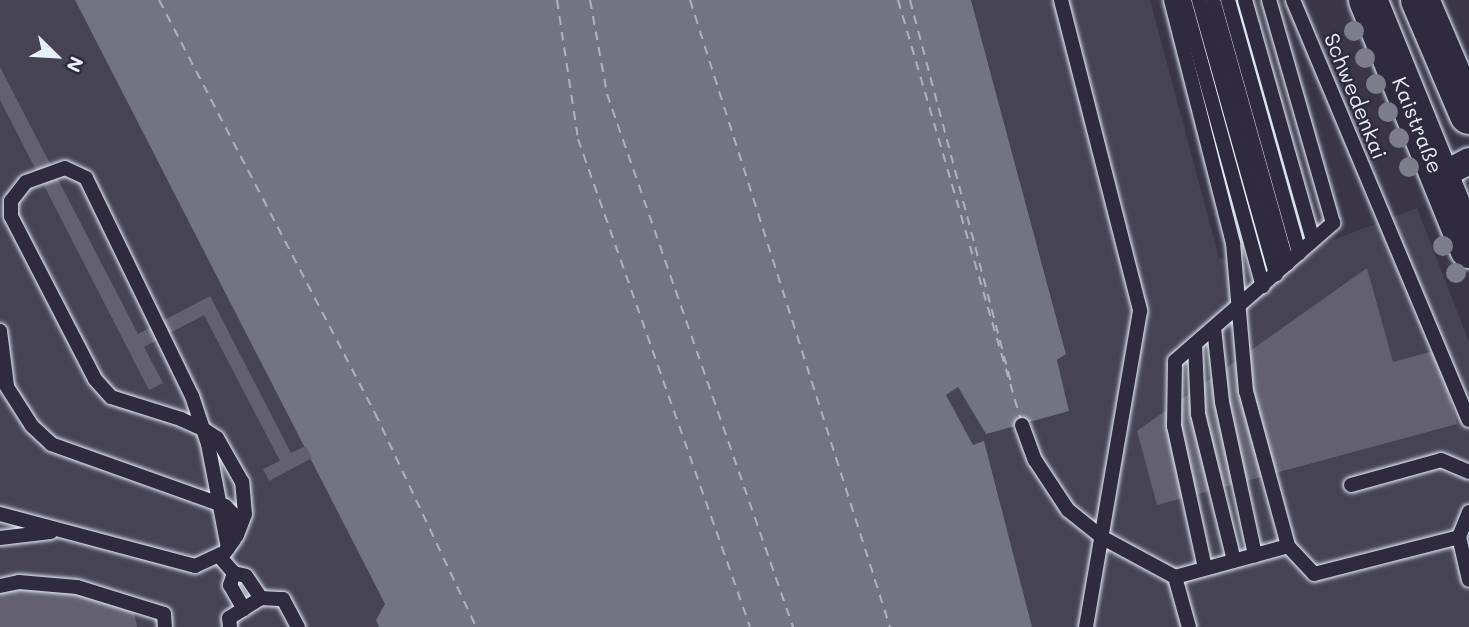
<!DOCTYPE html>
<html>
<head>
<meta charset="utf-8">
<style>
	body { margin:0 }
	#map { position:relative; width:1469px; height:627px; overflow:hidden; background:#3a3648; font-family:Mali,sans-serif }
	div>[style] { position:absolute }
	[style*='--x'] { left:calc(var(--x)*1px); top:calc(var(--y)*1px); width:calc(var(--w)*1px); rotate:calc(var(--a)*1deg) }
	.built>* { inset:0; background:#464354 }
	.water>* { inset:0; background:#737482 }
	.ferry>* { height:2px; margin-top:-1px; transform-origin:0; background:repeating-linear-gradient(90deg,#aeb2bd 0 9px,transparent 0 16px) }
	.building>* { inset:0; background:#636171 }
	.roads { filter:drop-shadow(0 0 2px #e8f1f8) drop-shadow(0 0 2px #e8f1f8) }
	.service>* { height:14px; margin:-7px; padding:0 7px; transform-origin:7px; border-radius:7px; background:#2f2a3d }
	.minor>* { height:26px; margin:-13px; padding:0 13px; transform-origin:13px; border-radius:13px; background:#2f2a3d }
	.secondary>* { height:38px; margin:-19px; padding:0 19px; transform-origin:19px; border-radius:19px; background:#2f2a3d }
	.trees>* { width:20px; height:20px; margin:-10px; border-radius:50%; background:#7d7e8b }
	span { translate:-50% -50%; white-space:nowrap; text-align:center; line-height:1.15; -webkit-text-stroke:5px #2f2a3d; paint-order:stroke }
	.street-label { font-size:21px; color:#e8f1f8 }
	.north { position:absolute; left:21px; top:21px; width:70px; height:70px; -webkit-text-stroke:5px #2f2a3d; paint-order:stroke; rotate:114deg; font-size:19px; font-weight:700; line-height:28px; text-align:center; color:#e8f1f8 }
	.north::after { content:''; display:block; margin:auto; width:24px; height:32px; background:#e8f1f8; clip-path:polygon(50% 0,100% 100%,50% 72%,0 100%) }
</style>
</head>
<body>
<div id="map">
	<div class="built">
		<div style="clip-path:polygon(0 0,75px 0,385px 604px,376px 620px,379px 627px,0 627px)"></div>
		<div style="clip-path:polygon(971px 0,1150px 0,1219px 258px,1276px 274px,1299px 253px,1417px 208px,1469px 342px,1469px 627px,1032px 627px,984px 442px,973px 445px,946px 395px,958px 386px,988px 432px,1069px 411px,1057px 360px,1066px 353px)"></div>
	</div>
	<div class="water">
		<div style="clip-path:polygon(75px 0,971px 0,1066px 354px,1057px 360px,1069px 411px,986px 434px,958px 387px,946px 395px,973px 445px,984px 441px,1032px 627px,379px 627px,376px 620px,385px 604px)"></div>
	</div>
	<div class="ferry">
		<div style="--x:159;--y:0;--w:466;--a:62.4"></div>
		<div style="--x:375;--y:413;--w:237;--a:64.7"></div>
		<div style="--x:557;--y:0;--w:141;--a:81.4"></div>
		<div style="--x:578;--y:139;--w:517;--a:70.58"></div>
		<div style="--x:590;--y:0;--w:96;--a:79.7"></div>
		<div style="--x:607;--y:94;--w:565;--a:70.76"></div>
		<div style="--x:690;--y:0;--w:658;--a:72.31"></div>
		<div style="--x:898;--y:0;--w:438;--a:73.7"></div>
		<div style="--x:910;--y:0;--w:394;--a:75.2"></div>
	</div>
	<div class="building">
		<div style="clip-path:polygon(0 67px,138px 334px,210px 296px,291px 453px,306px 446px,312px 458px,269px 481px,263px 469px,280px 461px,204px 315px,144px 347px,163px 383px,149px 390px,0 100px)"></div>
		<div style="clip-path:polygon(1367px 268px,1393px 362px,1437px 350px,1457px 424px,1157px 505px,1137px 431px)"></div>
		<div style="clip-path:polygon(41px 584px,133px 607px,137px 627px,0 627px,0 592px)"></div>
	</div>
	<div class="roads">
		<div class="service">
			<div style="--x:1061;--y:0;--w:321;--a:75.7"></div>
			<div style="--x:1140;--y:311;--w:321;--a:99.7"></div>
			<div style="--x:1171;--y:0;--w:251;--a:75.7"></div>
			<div style="--x:1233;--y:243;--w:149;--a:85"></div>
			<div style="--x:1246;--y:391;--w:161;--a:74.8"></div>
			<div style="--x:1288;--y:546;--w:38;--a:47"></div>
			<div style="--x:1314;--y:574;--w:150;--a:-14.3"></div>
			<div style="--x:1184;--y:0;--w:297;--a:74.6"></div>
			<div style="--x:1199;--y:0;--w:285;--a:74.3"></div>
			<div style="--x:1213;--y:0;--w:274;--a:74.3"></div>
			<div style="--x:1228;--y:0;--w:263;--a:74.3"></div>
			<div style="--x:1245;--y:0;--w:249;--a:74.2"></div>
			<div style="--x:1293;--y:0;--w:455;--a:67.3"></div>
			<div style="--x:1214;--y:328;--w:74;--a:83.8"></div>
			<div style="--x:1222;--y:402;--w:157;--a:77.8"></div>
			<div style="--x:0;--y:331;--w:55;--a:82.7"></div>
			<div style="--x:1195;--y:344;--w:70;--a:87.5"></div>
			<div style="--x:1198;--y:414;--w:151;--a:76.2"></div>
			<div style="--x:0;--y:376;--w:59;--a:57.4"></div>
			<div style="--x:32;--y:426;--w:26;--a:43"></div>
			<div style="--x:51;--y:444;--w:185;--a:19.6"></div>
			<div style="--x:225;--y:506;--w:13;--a:45"></div>
			<div style="--x:234;--y:515;--w:19;--a:93"></div>
			<div style="--x:1022;--y:425;--w:37;--a:70"></div>
			<div style="--x:1035;--y:460;--w:60;--a:56.6"></div>
			<div style="--x:1068;--y:510;--w:45;--a:38.7"></div>
			<div style="--x:1103;--y:538;--w:82;--a:28.4"></div>
			<div style="--x:1175;--y:577;--w:117;--a:-15.3"></div>
			<div style="--x:1351;--y:485;--w:93;--a:-15.5"></div>
			<div style="--x:1441;--y:460;--w:30;--a:23"></div>
			<div style="--x:1469;--y:512;--w:27;--a:112"></div>
			<div style="--x:1459;--y:537;--w:44;--a:76.9"></div>
			<div style="--x:0;--y:514;--w:202;--a:14.9"></div>
			<div style="--x:195;--y:566;--w:33;--a:-25"></div>
			<div style="--x:225;--y:552;--w:5;--a:-53"></div>
			<div style="--x:228;--y:548;--w:9;--a:-54"></div>
			<div style="--x:233;--y:541;--w:7;--a:-56"></div>
			<div style="--x:237;--y:535;--w:22;--a:-69"></div>
			<div style="--x:245;--y:514;--w:32;--a:-95"></div>
			<div style="--x:242;--y:482;--w:51;--a:-119.6"></div>
			<div style="--x:217;--y:438;--w:17;--a:-147"></div>
			<div style="--x:203;--y:429;--w:24;--a:-156"></div>
			<div style="--x:181;--y:419;--w:73;--a:-162.6"></div>
			<div style="--x:111;--y:397;--w:24;--a:-132"></div>
			<div style="--x:95;--y:379;--w:183;--a:-117.3"></div>
			<div style="--x:11;--y:216;--w:15;--a:-90"></div>
			<div style="--x:11;--y:201;--w:24;--a:-52"></div>
			<div style="--x:26;--y:182;--w:41;--a:-19.7"></div>
			<div style="--x:65;--y:168;--w:23;--a:25"></div>
			<div style="--x:86;--y:178;--w:242;--a:64.1"></div>
			<div style="--x:192;--y:396;--w:51;--a:71.6"></div>
			<div style="--x:208;--y:444;--w:106;--a:79.1"></div>
			<div style="--x:0;--y:538;--w:51;--a:-6.7"></div>
			<div style="--x:220;--y:557;--w:21;--a:49"></div>
			<div style="--x:234;--y:573;--w:12;--a:14"></div>
			<div style="--x:246;--y:576;--w:27;--a:56"></div>
			<div style="--x:1205;--y:568;--w:145;--a:-102.3"></div>
			<div style="--x:1174;--y:426;--w:65;--a:-89.1"></div>
			<div style="--x:1175;--y:361;--w:210;--a:-41.1"></div>
			<div style="--x:1333;--y:223;--w:232;--a:-106"></div>
			<div style="--x:234;--y:573;--w:13;--a:108"></div>
			<div style="--x:230;--y:585;--w:28;--a:60"></div>
			<div style="--x:1175;--y:577;--w:52;--a:74.4"></div>
			<div style="--x:0;--y:586;--w:19;--a:-12"></div>
			<div style="--x:19;--y:582;--w:58;--a:4.9"></div>
			<div style="--x:77;--y:587;--w:91;--a:17.2"></div>
			<div style="--x:164;--y:614;--w:13;--a:86"></div>
			<div style="--x:230;--y:627;--w:9;--a:-96"></div>
			<div style="--x:229;--y:618;--w:38;--a:-32"></div>
			<div style="--x:261;--y:598;--w:22;--a:3"></div>
			<div style="--x:283;--y:599;--w:32;--a:62"></div>
		</div>
		<div class="minor">
			<div style="--x:1439;--y:177;--w:34;--a:-28"></div>
		</div>
		<div class="secondary">
			<div style="--x:1368;--y:0;--w:269;--a:67.9"></div>
			<div style="--x:1420;--y:0;--w:125;--a:66.9"></div>
		</div>
	</div>
	<div class="trees">
		<div style="left:1354px;top:31px"></div>
		<div style="left:1365px;top:58px"></div>
		<div style="left:1376px;top:84px"></div>
		<div style="left:1388px;top:112px"></div>
		<div style="left:1399px;top:138px"></div>
		<div style="left:1409px;top:167px"></div>
		<div style="left:1443px;top:246px"></div>
		<div style="left:1456px;top:273px"></div>
	</div>
	<div class="street-label">
		<span style="left:1356px;top:96px;rotate:68deg">Schwedenkai</span>
		<span style="left:1418px;top:125px;rotate:68deg">Kaistraße</span>
	</div>
	<div class="north">N</div>
</div>
</body>
</html>
